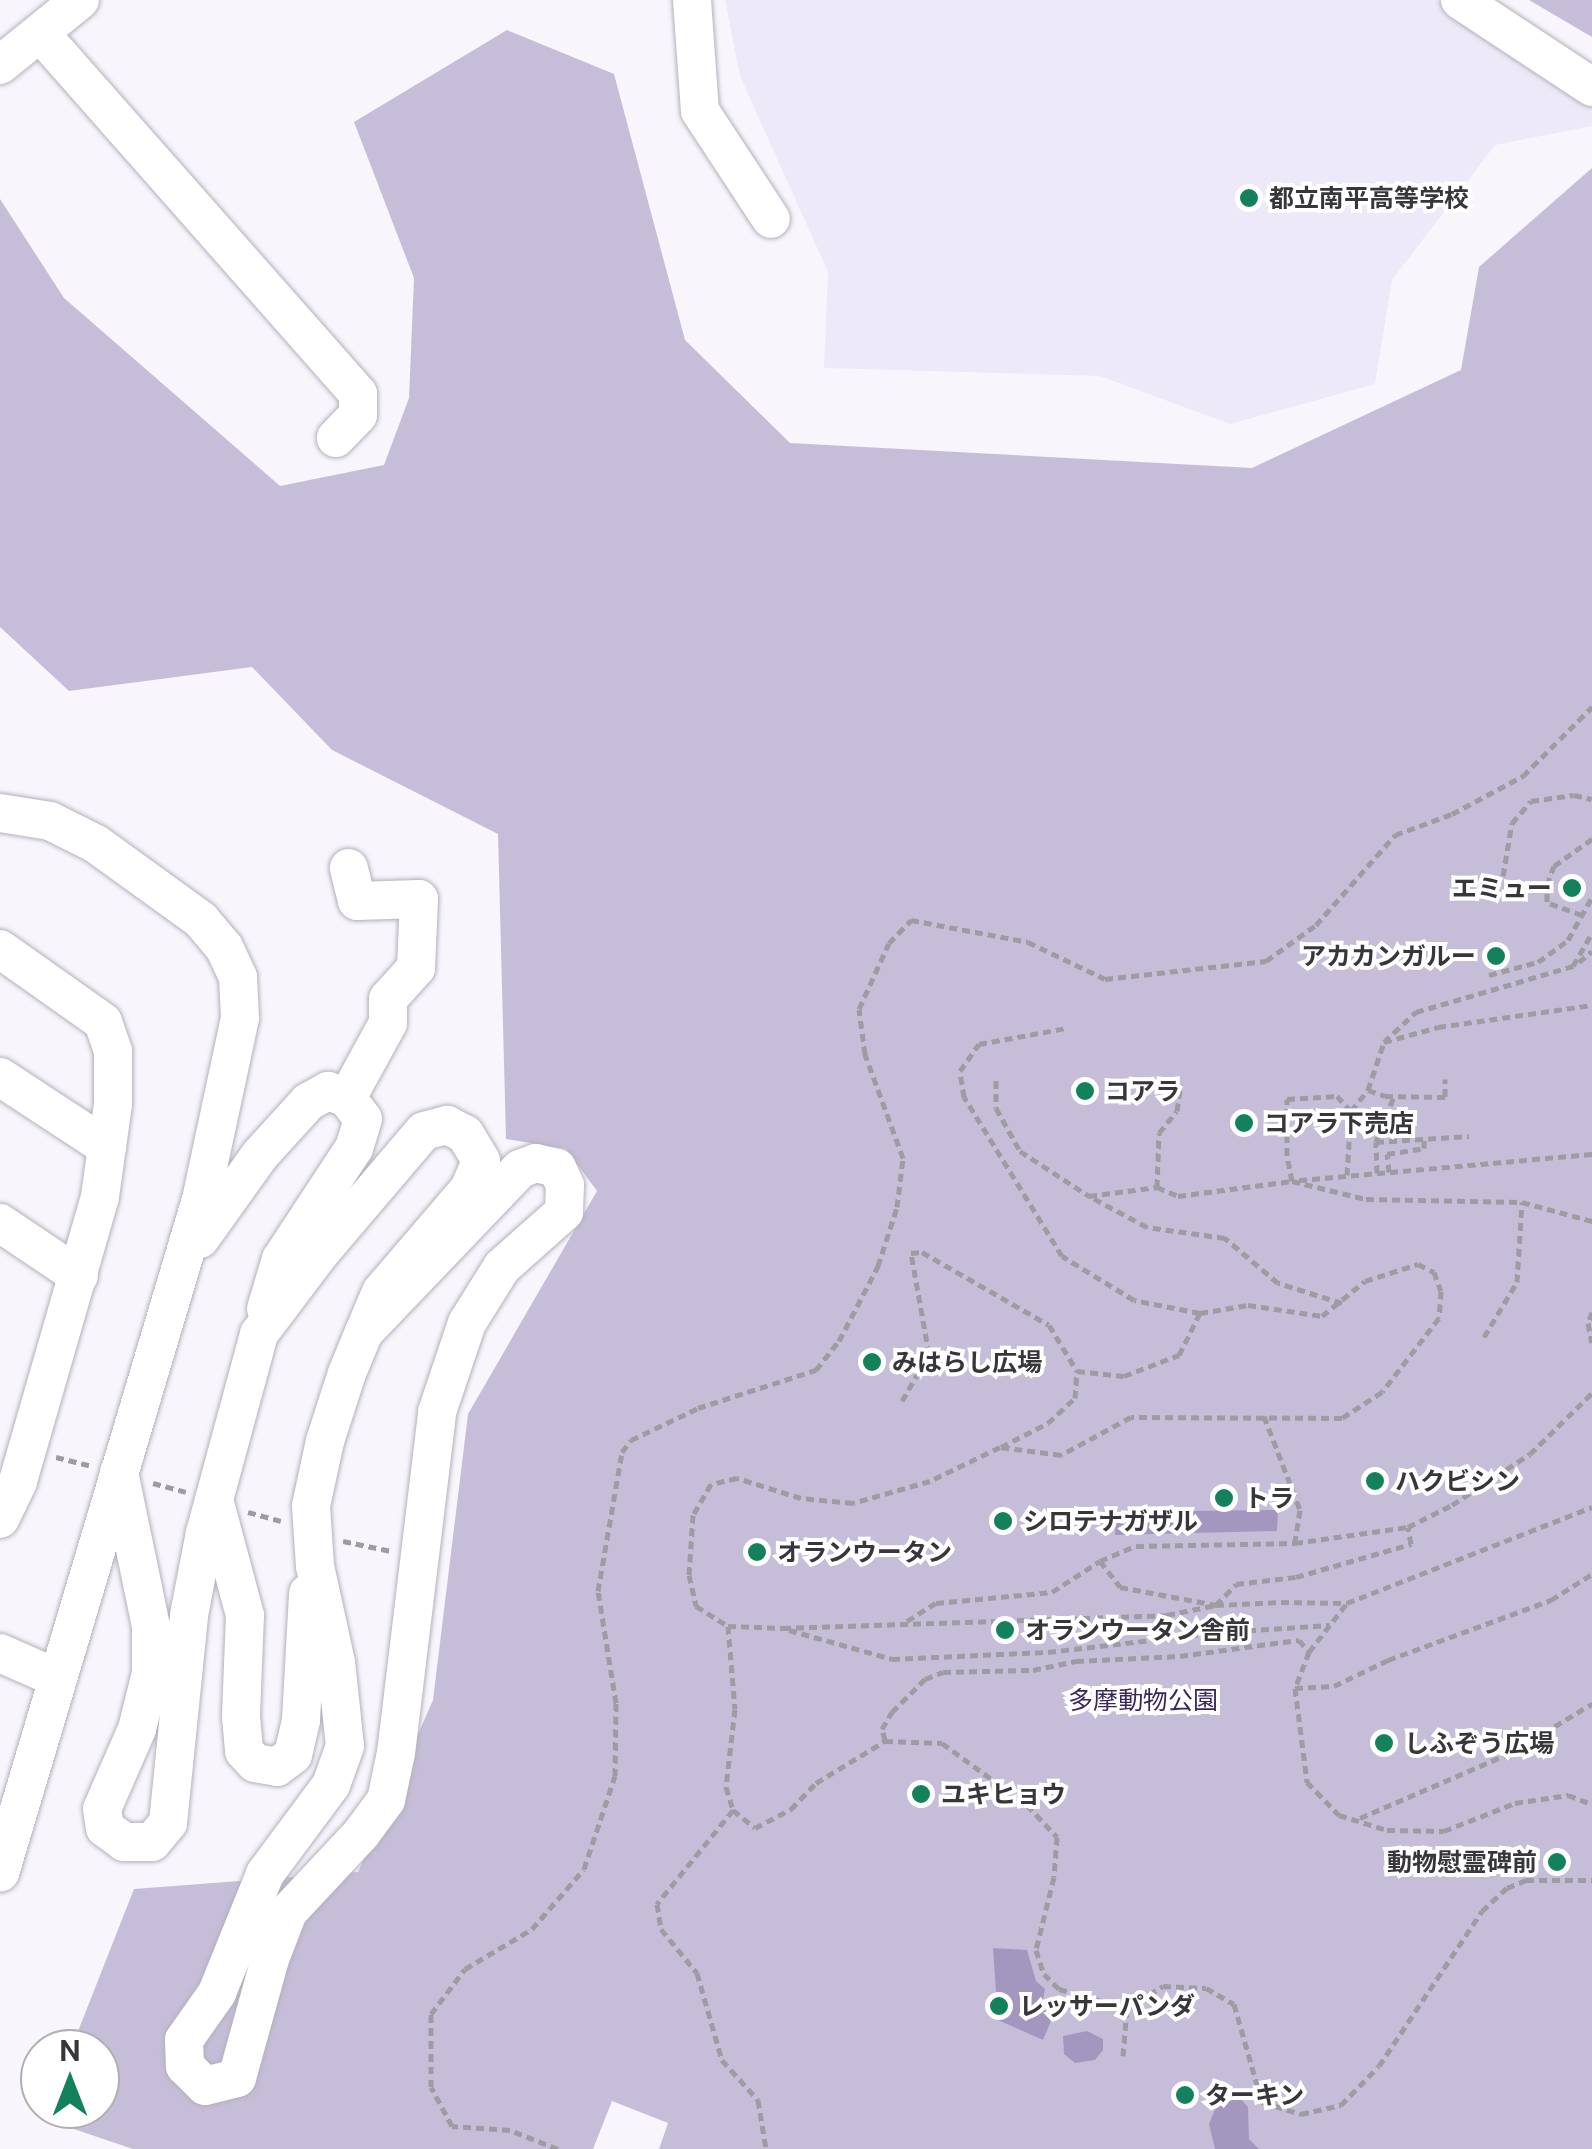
<!DOCTYPE html>
<html>
<head>
<meta charset="utf-8">
<style>
	body { margin:0 }
	#map { position:relative; width:1592px; height:2149px; overflow:hidden; background:#f8f5fd; font-family:"Public Sans","Noto Sans JP",sans-serif }
	div>[style] { position:absolute }
	[style*='--x'] { left:calc(var(--x)*1px); top:calc(var(--y)*1px); width:calc(var(--w)*1px); rotate:calc(var(--a)*1deg) }
	.built>* { inset:0; background:#eee9f9 }
	.green>* { inset:0; background:#c6bed9 }
	.water>* { inset:0; background:#a397c0 }
	.path>* { height:5px; margin-top:-2.5px; transform-origin:0; background:repeating-linear-gradient(90deg,#9e9ba2 0 8px,transparent 0 13px) }
	.roads { filter:drop-shadow(0 0 2px #b4b0bc) drop-shadow(0 0 2px #b4b0bc) }
	.minor>* { height:38px; margin:-19px; padding:0 19px; transform-origin:19px; border-radius:19px; background:#fff }
	.dots>* { width:28px; height:28px; translate:-50% -50%; box-sizing:border-box; border:5px solid #fff; border-radius:50% }
	span { translate:-50% -50%; white-space:nowrap; text-align:center; line-height:1.15; -webkit-text-stroke:8px #fff; paint-order:stroke }
	.poi-label { font-size:25px; color:#38363b; font-weight:700 }
	.left { translate:0 -50%; text-align:left }
	.right { translate:-100% -50%; text-align:right }
	.park-label { font-size:25px; color:#3a265a }
	.north { position:absolute; left:20px; top:2029px; width:100px; height:100px; box-sizing:border-box; background:#fff; border:2px solid #afafb1; border-radius:50%; rotate:0deg; font-size:28px; font-weight:700; line-height:40px; text-align:center; color:#38363b }
	.north::after { content:''; display:block; margin:auto; width:35px; height:45px; background:#14815d; clip-path:polygon(50% 0,100% 100%,50% 72%,0 100%) }
</style>
</head>
<body>
<div id="map">
	<div class="built">
		<div style="clip-path:polygon(725px 0,1436px 0,1592px 99px,1592px 126px,1495px 145px,1392px 280px,1375px 384px,1230px 424px,1100px 376px,824px 368px,828px 272px,740px 76px)"></div>
	</div>
	<div class="green">
		<div style="clip-path:polygon(1529px 0,1592px 0,1592px 37px)"></div>
		<div style="clip-path:polygon(507px 30px,614px 74px,685px 340px,790px 443px,1252px 468px,1461px 370px,1479px 267px,1592px 168px,1592px 2149px,659px 2149px,668px 2123px,612px 2101px,593px 2149px,133px 2149px,44px 2119px,48px 2109px,100px 2109px,100px 2049px,71px 2049px,134px 1889px,358px 1872px,433px 1700px,468px 1414px,597px 1191px,566px 1149px,506px 1139px,498px 834px,332px 750px,252px 667px,69px 691px,0 627px,0 199px,64px 298px,280px 486px,384px 465px,409px 398px,414px 278px,354px 122px)"></div>
	</div>
	<div class="water">
		<div style="clip-path:polygon(1278px 1510px,1277px 1531px,1115px 1535px,1116px 1521px,1185px 1521px,1185px 1511px)"></div>
		<div style="clip-path:polygon(993px 1948px,1027px 1950px,1036px 1981px,1045px 1989px,1042px 2005px,1051px 2021px,1043px 2040px,998px 2020px)"></div>
		<div style="clip-path:polygon(1087px 2031px,1103px 2039px,1103px 2050px,1095px 2060px,1075px 2063px,1064px 2054px,1063px 2036px)"></div>
		<div style="clip-path:polygon(1240px 2098px,1248px 2107px,1249px 2139px,1259px 2149px,1215px 2149px,1209px 2124px,1217px 2104px)"></div>
	</div>
	<div class="path">
		<div style="--x:1503;--y:876;--w:54;--a:-80.4"></div>
		<div style="--x:1512;--y:823;--w:29;--a:-49"></div>
		<div style="--x:1531;--y:801;--w:43;--a:-7.9"></div>
		<div style="--x:1574;--y:795;--w:18;--a:13"></div>
		<div style="--x:1582;--y:915;--w:37;--a:-160"></div>
		<div style="--x:1547;--y:902;--w:17;--a:-90"></div>
		<div style="--x:1547;--y:885;--w:20;--a:-70"></div>
		<div style="--x:1554;--y:866;--w:47;--a:-35.4"></div>
		<div style="--x:1579;--y:962;--w:17;--a:-40"></div>
		<div style="--x:1489;--y:975;--w:51;--a:-14.9"></div>
		<div style="--x:1538;--y:962;--w:37;--a:-36"></div>
		<div style="--x:1568;--y:940;--w:49;--a:-60.8"></div>
		<div style="--x:1384;--y:1042;--w:56;--a:-15.5"></div>
		<div style="--x:1438;--y:1027;--w:156;--a:-8.1"></div>
		<div style="--x:996;--y:1080;--w:28;--a:90"></div>
		<div style="--x:996;--y:1108;--w:49;--a:60.8"></div>
		<div style="--x:1020;--y:1151;--w:82;--a:33.1"></div>
		<div style="--x:1368;--y:1090;--w:18;--a:19"></div>
		<div style="--x:1385;--y:1096;--w:60;--a:1"></div>
		<div style="--x:1445;--y:1097;--w:18;--a:-90"></div>
		<div style="--x:1376;--y:1142;--w:49;--a:-68.6"></div>
		<div style="--x:1592;--y:1154;--w:301;--a:174.9"></div>
		<div style="--x:1292;--y:1181;--w:76;--a:13.7"></div>
		<div style="--x:1366;--y:1199;--w:156;--a:1.1"></div>
		<div style="--x:1522;--y:1202;--w:73;--a:15.2"></div>
		<div style="--x:1389;--y:1172;--w:18;--a:-96"></div>
		<div style="--x:1387;--y:1154;--w:37;--a:-9"></div>
		<div style="--x:1424;--y:1148;--w:8;--a:-90"></div>
		<div style="--x:1377;--y:1173;--w:31;--a:-92"></div>
		<div style="--x:1376;--y:1142;--w:93;--a:-3.7"></div>
		<div style="--x:1347;--y:1175;--w:64;--a:-86.4"></div>
		<div style="--x:1157;--y:1187;--w:54;--a:-87.9"></div>
		<div style="--x:1159;--y:1133;--w:28;--a:-51"></div>
		<div style="--x:1177;--y:1111;--w:27;--a:-82"></div>
		<div style="--x:1342;--y:1303;--w:67;--a:-162.6"></div>
		<div style="--x:1278;--y:1283;--w:70;--a:-139.7"></div>
		<div style="--x:1225;--y:1238;--w:79;--a:-172"></div>
		<div style="--x:1147;--y:1227;--w:66;--a:-151.9"></div>
		<div style="--x:1089;--y:1196;--w:69;--a:-7.5"></div>
		<div style="--x:1157;--y:1187;--w:23;--a:23"></div>
		<div style="--x:1178;--y:1196;--w:115;--a:-7.5"></div>
		<div style="--x:1292;--y:1181;--w:25;--a:-101"></div>
		<div style="--x:1287;--y:1156;--w:57;--a:-90"></div>
		<div style="--x:1287;--y:1099;--w:50;--a:-3.4"></div>
		<div style="--x:1337;--y:1096;--w:21;--a:47"></div>
		<div style="--x:1351;--y:1111;--w:27;--a:-51"></div>
		<div style="--x:1368;--y:1090;--w:51;--a:-71.6"></div>
		<div style="--x:1384;--y:1042;--w:44;--a:-43.2"></div>
		<div style="--x:1416;--y:1012;--w:164;--a:-16.3"></div>
		<div style="--x:1573;--y:966;--w:38;--a:-60"></div>
		<div style="--x:1592;--y:1312;--w:12;--a:110"></div>
		<div style="--x:1588;--y:1323;--w:20;--a:79"></div>
		<div style="--x:1200;--y:1313;--w:49;--a:-9.5"></div>
		<div style="--x:1248;--y:1305;--w:75;--a:8.5"></div>
		<div style="--x:1322;--y:1316;--w:55;--a:-39.1"></div>
		<div style="--x:1365;--y:1281;--w:56;--a:-17.8"></div>
		<div style="--x:1418;--y:1264;--w:18;--a:27"></div>
		<div style="--x:1434;--y:1272;--w:20;--a:70"></div>
		<div style="--x:1441;--y:1291;--w:27;--a:94"></div>
		<div style="--x:1439;--y:1318;--w:93;--a:127.6"></div>
		<div style="--x:1382;--y:1392;--w:48;--a:147"></div>
		<div style="--x:1342;--y:1418;--w:211;--a:-179.7"></div>
		<div style="--x:1131;--y:1417;--w:80;--a:151.5"></div>
		<div style="--x:1061;--y:1455;--w:62;--a:-172.5"></div>
		<div style="--x:1000;--y:1447;--w:78;--a:154.1"></div>
		<div style="--x:930;--y:1481;--w:80;--a:164.1"></div>
		<div style="--x:853;--y:1503;--w:52;--a:-174.5"></div>
		<div style="--x:801;--y:1498;--w:67;--a:-162.6"></div>
		<div style="--x:737;--y:1478;--w:27;--a:167"></div>
		<div style="--x:711;--y:1484;--w:36;--a:120"></div>
		<div style="--x:693;--y:1515;--w:60;--a:93.8"></div>
		<div style="--x:689;--y:1575;--w:32;--a:77"></div>
		<div style="--x:696;--y:1606;--w:38;--a:32"></div>
		<div style="--x:728;--y:1626;--w:55;--a:2.1"></div>
		<div style="--x:783;--y:1628;--w:384;--a:-1.9"></div>
		<div style="--x:1167;--y:1615;--w:50;--a:-11.5"></div>
		<div style="--x:1216;--y:1605;--w:65;--a:-2.6"></div>
		<div style="--x:1281;--y:1602;--w:66;--a:0.9"></div>
		<div style="--x:1347;--y:1603;--w:263;--a:-21.4"></div>
		<div style="--x:1484;--y:1337;--w:64;--a:-59"></div>
		<div style="--x:1517;--y:1282;--w:80;--a:-86.4"></div>
		<div style="--x:902;--y:1401;--w:54;--a:-60.1"></div>
		<div style="--x:929;--y:1354;--w:103;--a:-100.1"></div>
		<div style="--x:911;--y:1253;--w:11;--a:-5"></div>
		<div style="--x:922;--y:1252;--w:146;--a:29.9"></div>
		<div style="--x:1049;--y:1325;--w:54;--a:58.7"></div>
		<div style="--x:1077;--y:1371;--w:47;--a:6.1"></div>
		<div style="--x:1124;--y:1376;--w:59;--a:-20.9"></div>
		<div style="--x:1179;--y:1355;--w:47;--a:-63.4"></div>
		<div style="--x:1200;--y:1313;--w:67;--a:-168.9"></div>
		<div style="--x:1134;--y:1300;--w:84;--a:-148.6"></div>
		<div style="--x:1062;--y:1256;--w:187;--a:-121.6"></div>
		<div style="--x:964;--y:1097;--w:26;--a:-99"></div>
		<div style="--x:960;--y:1071;--w:33;--a:-55"></div>
		<div style="--x:979;--y:1044;--w:88;--a:-10.4"></div>
		<div style="--x:1264;--y:1416;--w:101;--a:69"></div>
		<div style="--x:1300;--y:1510;--w:33;--a:99"></div>
		<div style="--x:1001;--y:1447;--w:53;--a:-27.1"></div>
		<div style="--x:1048;--y:1423;--w:37;--a:-43"></div>
		<div style="--x:1075;--y:1398;--w:27;--a:-86"></div>
		<div style="--x:56;--y:1457;--w:34;--a:14"></div>
		<div style="--x:153;--y:1483;--w:34;--a:15"></div>
		<div style="--x:248;--y:1512;--w:34;--a:15"></div>
		<div style="--x:343;--y:1541;--w:49;--a:11.8"></div>
		<div style="--x:1100;--y:1561;--w:33;--a:52"></div>
		<div style="--x:1120;--y:1587;--w:98;--a:10.6"></div>
		<div style="--x:1216;--y:1605;--w:29;--a:-46"></div>
		<div style="--x:1236;--y:1584;--w:60;--a:-6.7"></div>
		<div style="--x:1296;--y:1577;--w:120;--a:-16"></div>
		<div style="--x:1411;--y:1544;--w:17;--a:-100"></div>
		<div style="--x:907;--y:1621;--w:34;--a:-32"></div>
		<div style="--x:936;--y:1603;--w:117;--a:-5.4"></div>
		<div style="--x:1052;--y:1592;--w:57;--a:-32.9"></div>
		<div style="--x:1100;--y:1561;--w:39;--a:-23"></div>
		<div style="--x:1136;--y:1546;--w:159;--a:-1.1"></div>
		<div style="--x:1295;--y:1543;--w:114;--a:-8.1"></div>
		<div style="--x:1408;--y:1527;--w:49;--a:-26.6"></div>
		<div style="--x:1452;--y:1505;--w:93;--a:-33.2"></div>
		<div style="--x:1530;--y:1454;--w:87;--a:-44.5"></div>
		<div style="--x:728;--y:1626;--w:83;--a:85.2"></div>
		<div style="--x:735;--y:1709;--w:79;--a:96.6"></div>
		<div style="--x:726;--y:1787;--w:24;--a:73"></div>
		<div style="--x:733;--y:1810;--w:28;--a:39"></div>
		<div style="--x:755;--y:1828;--w:41;--a:-27.8"></div>
		<div style="--x:791;--y:1809;--w:36;--a:-46"></div>
		<div style="--x:816;--y:1783;--w:81;--a:-31.3"></div>
		<div style="--x:885;--y:1741;--w:57;--a:2"></div>
		<div style="--x:942;--y:1743;--w:105;--a:36.1"></div>
		<div style="--x:1027;--y:1805;--w:44;--a:46.8"></div>
		<div style="--x:1057;--y:1837;--w:40;--a:94.3"></div>
		<div style="--x:1054;--y:1877;--w:75;--a:103.9"></div>
		<div style="--x:1036;--y:1950;--w:25;--a:72"></div>
		<div style="--x:1044;--y:1974;--w:21;--a:45"></div>
		<div style="--x:1059;--y:1989;--w:71;--a:15.6"></div>
		<div style="--x:1127;--y:2008;--w:42;--a:-31.4"></div>
		<div style="--x:1163;--y:1986;--w:43;--a:2.7"></div>
		<div style="--x:1206;--y:1988;--w:32;--a:30"></div>
		<div style="--x:1234;--y:2004;--w:102;--a:74.1"></div>
		<div style="--x:1262;--y:2102;--w:41;--a:17.1"></div>
		<div style="--x:1301;--y:2114;--w:41;--a:-12.7"></div>
		<div style="--x:1341;--y:2105;--w:54;--a:-45.7"></div>
		<div style="--x:1379;--y:2066;--w:186;--a:-56.4"></div>
		<div style="--x:1482;--y:1911;--w:34;--a:-43"></div>
		<div style="--x:1507;--y:1888;--w:21;--a:-23"></div>
		<div style="--x:1526;--y:1880;--w:66;--a:0"></div>
		<div style="--x:789;--y:1630;--w:107;--a:15.7"></div>
		<div style="--x:892;--y:1659;--w:156;--a:-2.6"></div>
		<div style="--x:1048;--y:1652;--w:175;--a:-6.6"></div>
		<div style="--x:1222;--y:1632;--w:108;--a:-3.7"></div>
		<div style="--x:1309;--y:1652;--w:39;--a:111"></div>
		<div style="--x:1295;--y:1688;--w:95;--a:82.7"></div>
		<div style="--x:1307;--y:1782;--w:46;--a:45.9"></div>
		<div style="--x:1339;--y:1815;--w:50;--a:17.4"></div>
		<div style="--x:1387;--y:1830;--w:57;--a:1"></div>
		<div style="--x:1444;--y:1831;--w:76;--a:-21.5"></div>
		<div style="--x:1515;--y:1803;--w:54;--a:-8.6"></div>
		<div style="--x:1568;--y:1795;--w:26;--a:21"></div>
		<div style="--x:1295;--y:1688;--w:39;--a:-3"></div>
		<div style="--x:1334;--y:1686;--w:60;--a:-25.7"></div>
		<div style="--x:1388;--y:1660;--w:174;--a:-20.2"></div>
		<div style="--x:1551;--y:1600;--w:49;--a:-32.4"></div>
		<div style="--x:885;--y:1740;--w:11;--a:-105"></div>
		<div style="--x:882;--y:1729;--w:20;--a:-60"></div>
		<div style="--x:892;--y:1712;--w:47;--a:-45"></div>
		<div style="--x:925;--y:1679;--w:19;--a:-21"></div>
		<div style="--x:943;--y:1672;--w:90;--a:-1.3"></div>
		<div style="--x:1033;--y:1670;--w:44;--a:-11.8"></div>
		<div style="--x:1076;--y:1661;--w:104;--a:-2.8"></div>
		<div style="--x:1180;--y:1656;--w:120;--a:-7.7"></div>
		<div style="--x:1299;--y:1640;--w:16;--a:50"></div>
		<div style="--x:1309;--y:1652;--w:62;--a:-52.2"></div>
		<div style="--x:733;--y:1810;--w:121;--a:129"></div>
		<div style="--x:657;--y:1904;--w:25;--a:81"></div>
		<div style="--x:661;--y:1929;--w:57;--a:50.7"></div>
		<div style="--x:697;--y:1973;--w:91;--a:74"></div>
		<div style="--x:722;--y:2060;--w:54;--a:48"></div>
		<div style="--x:758;--y:2100;--w:50;--a:80.7"></div>
		<div style="--x:1360;--y:1818;--w:163;--a:-23.4"></div>
		<div style="--x:1510;--y:1753;--w:96;--a:-30.9"></div>
		<div style="--x:1123;--y:2056;--w:48;--a:-85.2"></div>
		<div style="--x:558;--y:2149;--w:52;--a:-158.4"></div>
		<div style="--x:510;--y:2130;--w:58;--a:-176.1"></div>
		<div style="--x:452;--y:2126;--w:44;--a:-118.3"></div>
		<div style="--x:431;--y:2087;--w:73;--a:-90"></div>
		<div style="--x:431;--y:2014;--w:56;--a:-52.9"></div>
		<div style="--x:465;--y:1969;--w:78;--a:-30.8"></div>
		<div style="--x:532;--y:1929;--w:79;--a:-49.1"></div>
		<div style="--x:584;--y:1869;--w:98;--a:-71.6"></div>
		<div style="--x:615;--y:1776;--w:73;--a:-89.2"></div>
		<div style="--x:616;--y:1703;--w:113;--a:-99.1"></div>
		<div style="--x:598;--y:1591;--w:141;--a:-80.2"></div>
		<div style="--x:622;--y:1452;--w:15;--a:-53"></div>
		<div style="--x:631;--y:1440;--w:74;--a:-25.5"></div>
		<div style="--x:698;--y:1408;--w:124;--a:-17.9"></div>
		<div style="--x:816;--y:1370;--w:37;--a:-52"></div>
		<div style="--x:839;--y:1341;--w:85;--a:-62.5"></div>
		<div style="--x:878;--y:1266;--w:62;--a:-72.1"></div>
		<div style="--x:897;--y:1207;--w:49;--a:-83"></div>
		<div style="--x:903;--y:1158;--w:111;--a:-110.1"></div>
		<div style="--x:865;--y:1054;--w:45;--a:-97.6"></div>
		<div style="--x:859;--y:1009;--w:72;--a:-65.6"></div>
		<div style="--x:889;--y:943;--w:32;--a:-46"></div>
		<div style="--x:911;--y:920;--w:119;--a:10.6"></div>
		<div style="--x:1028;--y:942;--w:85;--a:25.7"></div>
		<div style="--x:1105;--y:979;--w:162;--a:-6.4"></div>
		<div style="--x:1266;--y:961;--w:62;--a:-35.8"></div>
		<div style="--x:1316;--y:925;--w:120;--a:-48.7"></div>
		<div style="--x:1395;--y:835;--w:61;--a:-20.2"></div>
		<div style="--x:1452;--y:814;--w:81;--a:-28.2"></div>
		<div style="--x:1523;--y:776;--w:98;--a:-45"></div>
	</div>
	<div class="roads">
		<div class="minor">
			<div style="--x:692;--y:0;--w:111;--a:85.9"></div>
			<div style="--x:700;--y:111;--w:129;--a:56.7"></div>
			<div style="--x:1460;--y:0;--w:158;--a:33.4"></div>
			<div style="--x:40;--y:33;--w:481;--a:48.6"></div>
			<div style="--x:358;--y:394;--w:21;--a:90"></div>
			<div style="--x:358;--y:415;--w:32;--a:134"></div>
			<div style="--x:0;--y:65;--w:103;--a:-39.1"></div>
			<div style="--x:0;--y:813;--w:51;--a:9.1"></div>
			<div style="--x:50;--y:821;--w:51;--a:26.6"></div>
			<div style="--x:96;--y:844;--w:130;--a:35.9"></div>
			<div style="--x:201;--y:920;--w:35;--a:50"></div>
			<div style="--x:224;--y:947;--w:33;--a:65"></div>
			<div style="--x:238;--y:977;--w:41;--a:87.2"></div>
			<div style="--x:240;--y:1018;--w:182;--a:102.1"></div>
			<div style="--x:202;--y:1196;--w:706;--a:106.61"></div>
			<div style="--x:0;--y:949;--w:126;--a:35.3"></div>
			<div style="--x:103;--y:1022;--w:31;--a:71"></div>
			<div style="--x:113;--y:1051;--w:53;--a:90"></div>
			<div style="--x:113;--y:1104;--w:94;--a:98"></div>
			<div style="--x:100;--y:1197;--w:297;--a:106.1"></div>
			<div style="--x:18;--y:1482;--w:41;--a:115.9"></div>
			<div style="--x:0;--y:1077;--w:128;--a:33.2"></div>
			<div style="--x:347;--y:1098;--w:85;--a:-61.3"></div>
			<div style="--x:388;--y:1023;--w:24;--a:-90"></div>
			<div style="--x:388;--y:999;--w:42;--a:-47.9"></div>
			<div style="--x:416;--y:968;--w:69;--a:-87.5"></div>
			<div style="--x:419;--y:899;--w:62;--a:178.2"></div>
			<div style="--x:357;--y:901;--w:34;--a:-104"></div>
			<div style="--x:0;--y:1223;--w:95;--a:33.9"></div>
			<div style="--x:200;--y:1239;--w:103;--a:-54.5"></div>
			<div style="--x:260;--y:1155;--w:72;--a:-47.8"></div>
			<div style="--x:308;--y:1102;--w:23;--a:-29"></div>
			<div style="--x:328;--y:1091;--w:20;--a:20"></div>
			<div style="--x:347;--y:1098;--w:26;--a:53"></div>
			<div style="--x:363;--y:1119;--w:30;--a:107"></div>
			<div style="--x:354;--y:1148;--w:133;--a:123.3"></div>
			<div style="--x:281;--y:1259;--w:52;--a:106.7"></div>
			<div style="--x:119;--y:1472;--w:158;--a:78.3"></div>
			<div style="--x:151;--y:1627;--w:46;--a:90"></div>
			<div style="--x:151;--y:1673;--w:58;--a:104"></div>
			<div style="--x:137;--y:1729;--w:87;--a:113.6"></div>
			<div style="--x:102;--y:1809;--w:19;--a:81"></div>
			<div style="--x:105;--y:1828;--w:24;--a:36"></div>
			<div style="--x:124;--y:1842;--w:28;--a:0"></div>
			<div style="--x:152;--y:1842;--w:25;--a:-50"></div>
			<div style="--x:168;--y:1823;--w:209;--a:-84.2"></div>
			<div style="--x:189;--y:1615;--w:84;--a:-79"></div>
			<div style="--x:205;--y:1533;--w:206;--a:-74.8"></div>
			<div style="--x:259;--y:1334;--w:101;--a:-53"></div>
			<div style="--x:320;--y:1253;--w:160;--a:-49.6"></div>
			<div style="--x:424;--y:1131;--w:24;--a:-15"></div>
			<div style="--x:447;--y:1125;--w:20;--a:27"></div>
			<div style="--x:465;--y:1134;--w:31;--a:59"></div>
			<div style="--x:481;--y:1161;--w:30;--a:113"></div>
			<div style="--x:469;--y:1189;--w:135;--a:130.5"></div>
			<div style="--x:381;--y:1292;--w:43;--a:113"></div>
			<div style="--x:364;--y:1332;--w:44;--a:112.5"></div>
			<div style="--x:347;--y:1373;--w:71;--a:107.9"></div>
			<div style="--x:325;--y:1441;--w:66;--a:102.2"></div>
			<div style="--x:311;--y:1506;--w:60;--a:86.2"></div>
			<div style="--x:315;--y:1566;--w:98;--a:77.7"></div>
			<div style="--x:336;--y:1662;--w:84;--a:83.9"></div>
			<div style="--x:345;--y:1746;--w:41;--a:109.7"></div>
			<div style="--x:331;--y:1785;--w:111;--a:126.6"></div>
			<div style="--x:265;--y:1874;--w:128;--a:112"></div>
			<div style="--x:217;--y:1993;--w:57;--a:125.1"></div>
			<div style="--x:184;--y:2040;--w:26;--a:88"></div>
			<div style="--x:185;--y:2066;--w:28;--a:45"></div>
			<div style="--x:205;--y:2086;--w:33;--a:-14"></div>
			<div style="--x:237;--y:2078;--w:123;--a:-74.5"></div>
			<div style="--x:270;--y:1959;--w:50;--a:-69"></div>
			<div style="--x:288;--y:1912;--w:107;--a:-46.9"></div>
			<div style="--x:361;--y:1834;--w:42;--a:-53.7"></div>
			<div style="--x:386;--y:1800;--w:48;--a:-78"></div>
			<div style="--x:396;--y:1753;--w:343;--a:-83.1"></div>
			<div style="--x:437;--y:1412;--w:94;--a:-71.4"></div>
			<div style="--x:467;--y:1323;--w:66;--a:-58"></div>
			<div style="--x:502;--y:1267;--w:83;--a:-41.6"></div>
			<div style="--x:564;--y:1212;--w:27;--a:-88"></div>
			<div style="--x:565;--y:1185;--w:19;--a:-115"></div>
			<div style="--x:557;--y:1168;--w:22;--a:-167"></div>
			<div style="--x:536;--y:1163;--w:17;--a:159"></div>
			<div style="--x:520;--y:1169;--w:226;--a:133.7"></div>
			<div style="--x:216;--y:1507;--w:112;--a:75"></div>
			<div style="--x:245;--y:1615;--w:101;--a:92.3"></div>
			<div style="--x:241;--y:1716;--w:35;--a:85"></div>
			<div style="--x:244;--y:1751;--w:16;--a:47"></div>
			<div style="--x:255;--y:1763;--w:22;--a:10"></div>
			<div style="--x:277;--y:1767;--w:20;--a:-37"></div>
			<div style="--x:293;--y:1755;--w:36;--a:-77"></div>
			<div style="--x:301;--y:1720;--w:127;--a:-86.8"></div>
			<div style="--x:0;--y:1653;--w:62;--a:23.7"></div>
		</div>
	</div>
	<div class="dots">
		<div style="left:1249px;top:198px;background:#14815d"></div>
		<div style="left:1572px;top:888px;background:#14815d"></div>
		<div style="left:1496px;top:956px;background:#14815d"></div>
		<div style="left:1085px;top:1091px;background:#14815d"></div>
		<div style="left:1244px;top:1123px;background:#14815d"></div>
		<div style="left:872px;top:1362px;background:#14815d"></div>
		<div style="left:1375px;top:1481px;background:#14815d"></div>
		<div style="left:1224px;top:1498px;background:#14815d"></div>
		<div style="left:1003px;top:1521px;background:#14815d"></div>
		<div style="left:757px;top:1552px;background:#14815d"></div>
		<div style="left:1005px;top:1630px;background:#14815d"></div>
		<div style="left:1384px;top:1743px;background:#14815d"></div>
		<div style="left:921px;top:1794px;background:#14815d"></div>
		<div style="left:1557px;top:1862px;background:#14815d"></div>
		<div style="left:999px;top:2006px;background:#14815d"></div>
		<div style="left:1185px;top:2095px;background:#14815d"></div>
	</div>
	<div class="poi-label">
		<span class="left" style="left:1269px;top:198px">都立南平高等学校</span>
		<span class="right" style="left:1552px;top:888px">エミュー</span>
		<span class="right" style="left:1476px;top:956px">アカカンガルー</span>
		<span class="left" style="left:1105px;top:1091px">コアラ</span>
		<span class="left" style="left:1264px;top:1123px">コアラ下売店</span>
		<span class="left" style="left:892px;top:1362px">みはらし広場</span>
		<span class="left" style="left:1395px;top:1481px">ハクビシン</span>
		<span class="left" style="left:1244px;top:1498px">トラ</span>
		<span class="left" style="left:1023px;top:1521px">シロテナガザル</span>
		<span class="left" style="left:777px;top:1552px">オランウータン</span>
		<span class="left" style="left:1025px;top:1630px">オランウータン舎前</span>
		<span class="left" style="left:1404px;top:1743px">しふぞう広場</span>
		<span class="left" style="left:941px;top:1794px">ユキヒョウ</span>
		<span class="right" style="left:1537px;top:1862px">動物慰霊碑前</span>
		<span class="left" style="left:1019px;top:2006px">レッサーパンダ</span>
		<span class="left" style="left:1205px;top:2095px">ターキン</span>
	</div>
	<div class="park-label">
		<span style="left:1143px;top:1700px">多摩動物公園</span>
	</div>
	<div class="north">N</div>
</div>
</body>
</html>
